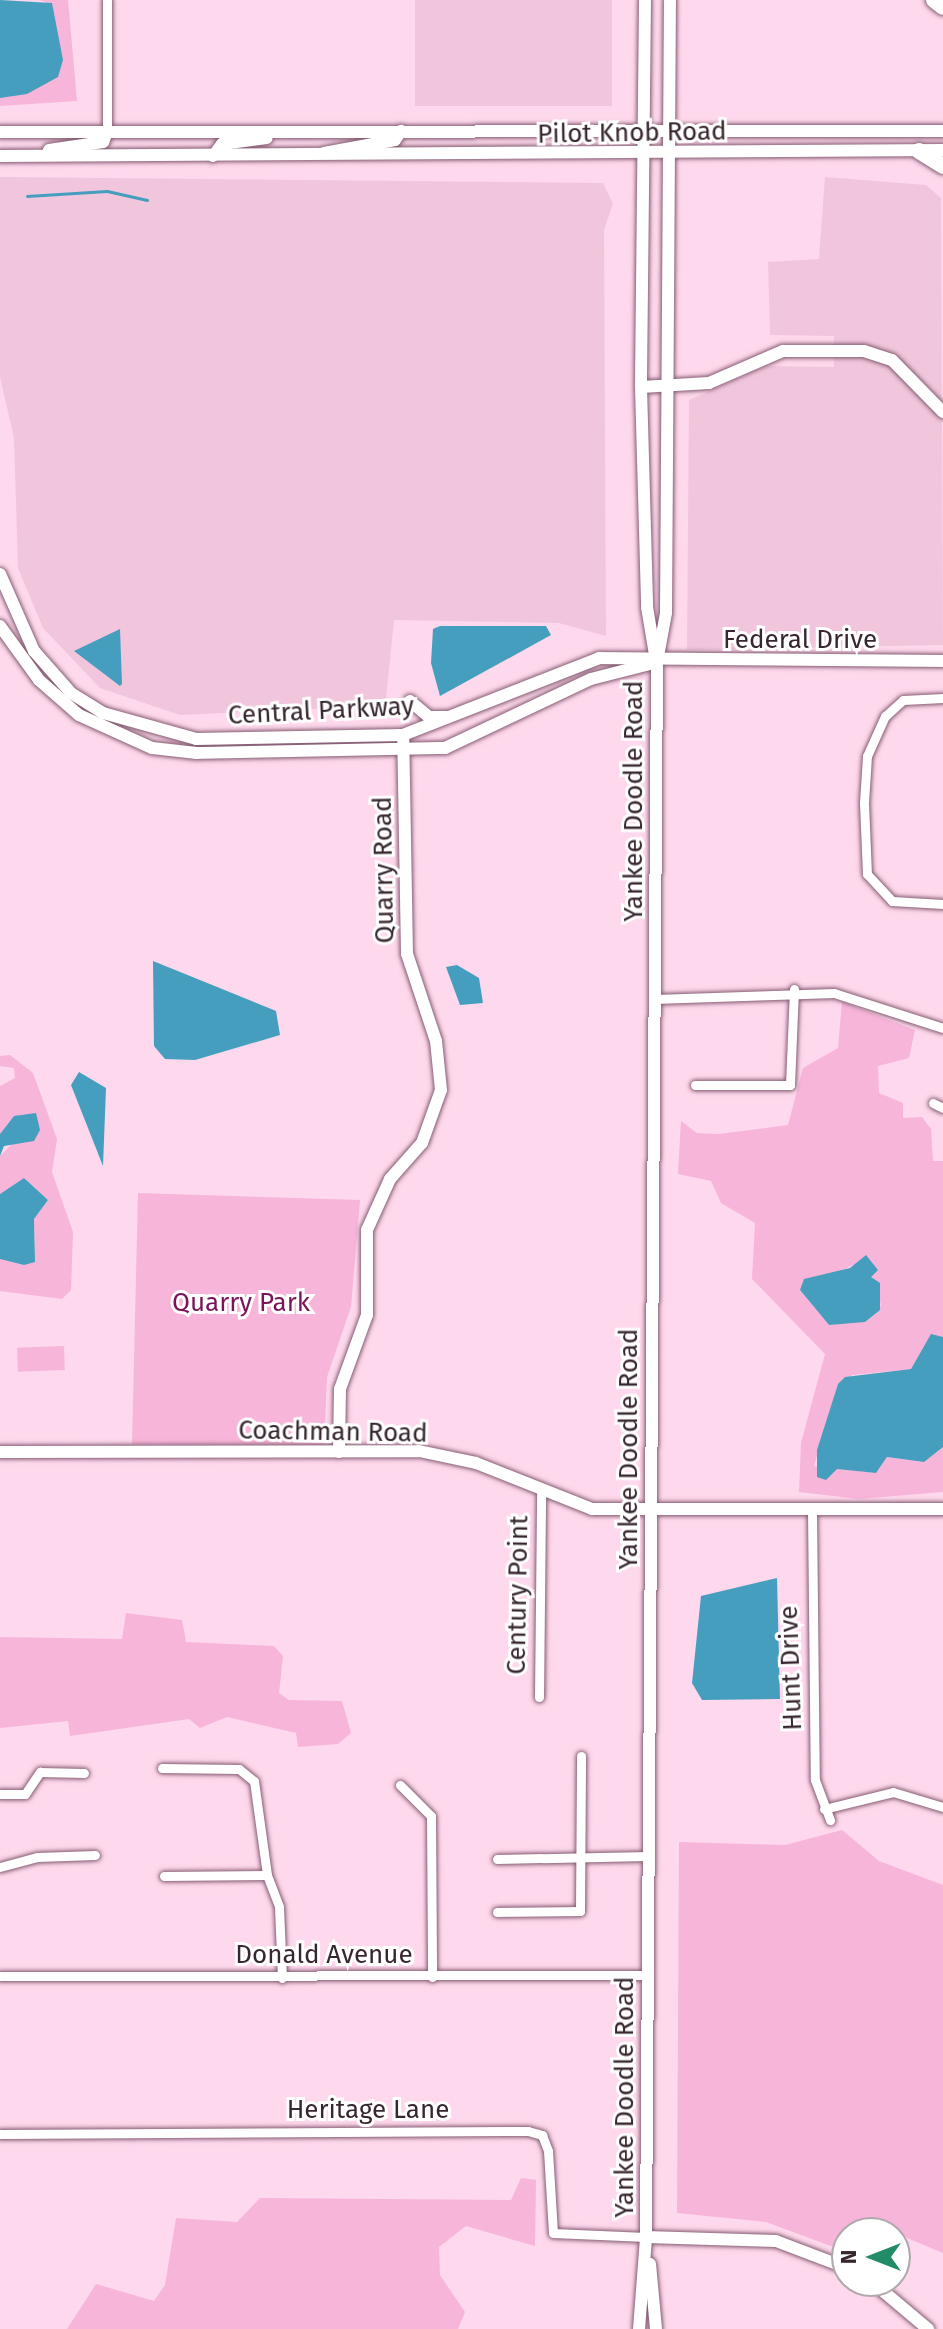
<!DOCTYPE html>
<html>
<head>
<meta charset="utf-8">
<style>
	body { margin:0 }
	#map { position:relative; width:943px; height:2329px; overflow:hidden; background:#fed8ec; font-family:"Fira Sans",sans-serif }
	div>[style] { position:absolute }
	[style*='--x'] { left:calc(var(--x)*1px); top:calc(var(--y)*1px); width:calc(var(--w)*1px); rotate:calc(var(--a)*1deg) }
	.built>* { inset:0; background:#f1c6dd; transform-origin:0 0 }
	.green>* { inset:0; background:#f7b5d9; transform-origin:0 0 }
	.water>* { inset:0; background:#469ebe }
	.stream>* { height:3px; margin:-1.5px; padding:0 1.5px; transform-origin:1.5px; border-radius:1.5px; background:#469ebe }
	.roads { filter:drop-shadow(0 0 2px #865d73) drop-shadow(0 0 2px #865d73) }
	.street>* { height:9px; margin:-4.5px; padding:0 4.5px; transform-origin:4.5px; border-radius:4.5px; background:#fff }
	.secondary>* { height:12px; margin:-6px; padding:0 6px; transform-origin:6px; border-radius:6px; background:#fff }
	.highway>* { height:16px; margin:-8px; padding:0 8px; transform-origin:8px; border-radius:8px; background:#fff }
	span { translate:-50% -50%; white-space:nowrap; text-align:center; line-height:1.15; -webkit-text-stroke:6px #fff; paint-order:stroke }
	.street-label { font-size:26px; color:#37262f }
	.park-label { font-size:26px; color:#7a1459 }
	.north { position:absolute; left:831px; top:2217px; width:80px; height:80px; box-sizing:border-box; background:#fff; border:2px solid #afa8ac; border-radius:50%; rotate:270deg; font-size:22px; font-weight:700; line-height:32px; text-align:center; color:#37262f }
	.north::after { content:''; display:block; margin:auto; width:28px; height:36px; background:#228b67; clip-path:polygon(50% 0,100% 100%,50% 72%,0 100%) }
</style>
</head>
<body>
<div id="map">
	<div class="built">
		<div style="left:415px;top:0;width:197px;height:106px"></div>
		<div style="clip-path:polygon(0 177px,603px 183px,613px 204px,604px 230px,606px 636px,559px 623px,394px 620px,386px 699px,359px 707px,180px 715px,100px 688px,43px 628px,18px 568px,14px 438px,0 377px)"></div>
		<div style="clip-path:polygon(825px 177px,926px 185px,941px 198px,943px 645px,687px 650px,689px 400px,767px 366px,834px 367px,834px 336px,770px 335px,768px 262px,819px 259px)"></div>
	</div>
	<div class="green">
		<div style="clip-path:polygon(39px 0,68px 0,77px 101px,0 106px,0 98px,58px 77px,51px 4px)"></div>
		<div style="clip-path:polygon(evenodd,842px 1002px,915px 1030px,909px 1058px,878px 1066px,879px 1093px,903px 1103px,903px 1118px,922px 1117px,931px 1129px,933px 1161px,943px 1161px,943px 1337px,931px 1335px,911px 1369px,853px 1375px,838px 1384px,814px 1466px,876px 1473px,887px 1457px,923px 1462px,943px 1447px,943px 1492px,859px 1499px,799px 1492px,801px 1443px,825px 1354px,752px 1279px,755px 1223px,721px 1203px,711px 1181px,678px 1174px,681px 1121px,697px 1133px,719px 1134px,788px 1125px,803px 1068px,838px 1048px,842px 1002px,853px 1265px,873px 1279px,881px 1305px,869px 1317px,829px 1325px,800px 1290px,853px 1265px)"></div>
		<div style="clip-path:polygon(10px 1055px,33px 1073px,57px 1139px,52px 1172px,73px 1232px,71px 1290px,62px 1299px,0 1291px,0 1259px,24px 1265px,35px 1247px,34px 1219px,48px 1200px,24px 1178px,0 1194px,0 1156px,13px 1143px,14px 1116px,0 1134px,0 1086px,15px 1078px,14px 1068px,0 1066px,0 1056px)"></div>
		<div style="clip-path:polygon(138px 1193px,360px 1200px,351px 1307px,327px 1377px,324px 1445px,132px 1444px)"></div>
		<div style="left:64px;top:1346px;width:24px;height:47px;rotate:88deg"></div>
		<div style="clip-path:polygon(126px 1613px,182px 1620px,186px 1642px,274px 1646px,283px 1656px,279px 1693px,289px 1700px,342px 1701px,351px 1733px,338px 1744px,298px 1747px,296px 1733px,227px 1717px,200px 1728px,189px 1719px,70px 1736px,68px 1721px,0 1728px,0 1637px,122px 1639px)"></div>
		<div style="clip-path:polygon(842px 1830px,879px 1861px,943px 1885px,943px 2253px,895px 2233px,847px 2233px,847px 2252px,766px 2222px,677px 2213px,679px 1842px,785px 1845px)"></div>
		<div style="clip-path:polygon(521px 2178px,536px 2180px,535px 2246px,466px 2226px,439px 2247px,440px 2275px,465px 2312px,458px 2329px,67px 2329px,96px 2284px,154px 2301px,165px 2285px,176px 2218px,237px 2222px,260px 2198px,511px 2200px)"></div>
	</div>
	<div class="water">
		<div style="clip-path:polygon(0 0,52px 3px,63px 60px,58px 77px,27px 94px,0 98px)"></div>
		<div style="clip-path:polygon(440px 626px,546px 626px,551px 635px,440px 696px,431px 663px,433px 629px)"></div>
		<div style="clip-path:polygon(120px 629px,122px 684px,120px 686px,74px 651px)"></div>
		<div style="clip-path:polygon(153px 961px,276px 1011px,280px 1035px,195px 1060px,165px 1059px,154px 1046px)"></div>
		<div style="clip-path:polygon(457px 965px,479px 978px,483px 1003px,460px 1005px,446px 967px)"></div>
		<div style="clip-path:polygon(79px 1072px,106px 1088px,103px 1166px,71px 1085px)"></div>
		<div style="clip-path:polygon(36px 1113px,40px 1130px,34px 1141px,4px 1146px,0 1156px,0 1134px,14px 1116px)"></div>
		<div style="clip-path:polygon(24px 1178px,48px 1200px,34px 1219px,35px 1262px,24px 1265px,0 1259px,0 1194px)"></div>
		<div style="clip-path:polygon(866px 1255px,878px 1270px,871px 1277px,880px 1283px,880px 1310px,865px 1322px,829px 1325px,800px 1290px,804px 1279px,850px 1268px)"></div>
		<div style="clip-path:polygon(931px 1334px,943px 1337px,943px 1447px,924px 1462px,887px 1457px,876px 1473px,837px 1469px,826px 1480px,817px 1477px,817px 1450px,838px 1384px,845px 1377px,911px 1369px)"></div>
		<div style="clip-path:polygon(777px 1578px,780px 1699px,702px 1700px,692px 1683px,701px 1596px)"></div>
	</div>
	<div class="stream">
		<div style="--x:27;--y:196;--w:80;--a:-3.6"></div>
		<div style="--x:107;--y:191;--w:41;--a:12.7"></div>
	</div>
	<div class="roads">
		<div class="street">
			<div style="--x:107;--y:132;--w:132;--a:-90"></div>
			<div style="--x:943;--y:698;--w:40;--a:177.1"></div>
			<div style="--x:903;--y:700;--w:24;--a:138"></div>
			<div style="--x:885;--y:716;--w:44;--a:114.2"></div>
			<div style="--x:867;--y:756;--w:47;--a:93.7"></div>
			<div style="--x:864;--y:803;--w:71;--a:87.6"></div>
			<div style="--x:867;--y:874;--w:37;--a:47"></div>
			<div style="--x:892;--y:901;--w:51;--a:3.4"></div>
			<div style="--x:654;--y:999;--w:180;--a:-1.9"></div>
			<div style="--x:834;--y:993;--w:114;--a:17.8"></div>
			<div style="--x:695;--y:1085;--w:95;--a:0"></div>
			<div style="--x:790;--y:1085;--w:96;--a:-87.6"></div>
			<div style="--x:933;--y:1103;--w:11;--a:27"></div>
			<div style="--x:812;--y:1510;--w:270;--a:89.4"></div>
			<div style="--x:815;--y:1780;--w:43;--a:69.4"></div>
			<div style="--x:539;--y:1697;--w:204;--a:-89.4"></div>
			<div style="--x:162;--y:1768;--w:77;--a:0.7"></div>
			<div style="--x:239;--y:1769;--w:19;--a:39"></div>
			<div style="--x:254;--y:1781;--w:95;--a:82.1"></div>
			<div style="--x:267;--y:1875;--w:34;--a:69"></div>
			<div style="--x:279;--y:1907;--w:71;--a:87.6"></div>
			<div style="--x:400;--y:1785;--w:44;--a:45"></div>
			<div style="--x:431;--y:1816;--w:161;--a:89.6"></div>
			<div style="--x:0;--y:1794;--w:25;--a:0"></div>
			<div style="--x:25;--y:1794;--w:27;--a:-56"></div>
			<div style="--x:40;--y:1772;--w:44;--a:1.3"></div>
			<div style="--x:824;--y:1809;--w:71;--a:-13.8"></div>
			<div style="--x:893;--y:1792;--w:52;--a:16.7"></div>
			<div style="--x:497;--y:1859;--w:151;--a:-1.1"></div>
			<div style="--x:0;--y:1867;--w:38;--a:-15"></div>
			<div style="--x:37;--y:1857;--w:58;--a:-2"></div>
			<div style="--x:164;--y:1876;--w:103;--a:-0.6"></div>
			<div style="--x:497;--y:1912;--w:83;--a:-0.7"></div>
			<div style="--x:580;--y:1911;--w:155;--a:-89.6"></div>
			<div style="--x:0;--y:1976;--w:648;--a:-0.09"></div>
			<div style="--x:0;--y:2134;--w:528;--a:-0.33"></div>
			<div style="--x:528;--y:2131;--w:15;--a:16"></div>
			<div style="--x:542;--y:2135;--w:17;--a:69"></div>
			<div style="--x:548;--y:2151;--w:82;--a:86.5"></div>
			<div style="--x:553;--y:2233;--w:93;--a:2.5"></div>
		</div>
		<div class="secondary">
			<div style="--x:645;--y:0;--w:387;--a:90.6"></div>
			<div style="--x:641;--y:387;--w:220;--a:88.4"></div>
			<div style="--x:647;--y:607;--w:49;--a:80.5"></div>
			<div style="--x:0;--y:132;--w:943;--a:-0.06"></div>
			<div style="--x:49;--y:150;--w:55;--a:-8.4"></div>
			<div style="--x:103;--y:142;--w:11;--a:-68"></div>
			<div style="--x:324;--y:153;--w:72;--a:-10.4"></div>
			<div style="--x:395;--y:140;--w:11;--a:-56"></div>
			<div style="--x:0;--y:156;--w:943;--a:-0.36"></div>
			<div style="--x:213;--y:156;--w:15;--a:-53"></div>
			<div style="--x:222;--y:144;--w:45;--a:-7.6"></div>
			<div style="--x:641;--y:387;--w:68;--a:-3.4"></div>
			<div style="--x:709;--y:383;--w:81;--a:-23.4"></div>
			<div style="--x:783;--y:351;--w:81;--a:0"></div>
			<div style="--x:864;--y:351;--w:29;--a:18"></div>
			<div style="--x:892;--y:360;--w:73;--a:45.6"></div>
			<div style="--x:0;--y:574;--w:84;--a:66.2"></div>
			<div style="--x:34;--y:651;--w:56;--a:48.6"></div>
			<div style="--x:71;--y:693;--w:38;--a:32"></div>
			<div style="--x:103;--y:713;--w:97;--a:15.6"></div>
			<div style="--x:196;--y:739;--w:207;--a:-1.1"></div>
			<div style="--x:403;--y:735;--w:211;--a:-21.4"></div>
			<div style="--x:599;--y:658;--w:344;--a:0.5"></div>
			<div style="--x:0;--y:626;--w:67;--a:54.2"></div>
			<div style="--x:39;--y:680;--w:53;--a:41.2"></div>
			<div style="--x:79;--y:715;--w:80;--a:24.3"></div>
			<div style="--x:152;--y:748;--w:45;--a:6.3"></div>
			<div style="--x:197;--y:753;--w:248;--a:-1.2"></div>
			<div style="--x:445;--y:748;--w:161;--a:-25.3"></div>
			<div style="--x:591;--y:679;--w:68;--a:-14.4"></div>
			<div style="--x:410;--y:701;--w:25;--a:40"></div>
			<div style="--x:429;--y:717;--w:17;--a:0"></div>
			<div style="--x:0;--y:1452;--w:419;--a:-0.1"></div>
			<div style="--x:419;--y:1451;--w:58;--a:11.9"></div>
			<div style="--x:476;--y:1463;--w:125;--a:21.6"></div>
			<div style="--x:592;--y:1509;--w:351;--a:0"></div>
			<div style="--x:339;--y:1452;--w:63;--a:-89.1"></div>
			<div style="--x:340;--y:1389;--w:79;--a:-70"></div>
			<div style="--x:367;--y:1315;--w:85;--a:-90"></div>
			<div style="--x:367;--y:1230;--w:56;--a:-65.7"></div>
			<div style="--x:390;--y:1179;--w:48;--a:-48.4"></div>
			<div style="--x:422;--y:1143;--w:56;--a:-70.3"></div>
			<div style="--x:441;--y:1090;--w:49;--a:-95.8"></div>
			<div style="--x:436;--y:1041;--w:92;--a:-108.4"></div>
			<div style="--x:407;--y:954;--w:219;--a:-91"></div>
			<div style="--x:646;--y:2237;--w:130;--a:1.8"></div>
			<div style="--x:776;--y:2241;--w:76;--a:20.8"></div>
			<div style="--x:650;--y:2264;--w:65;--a:84.7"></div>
			<div style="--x:871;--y:2281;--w:75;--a:40.1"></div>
			<div style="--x:639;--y:2329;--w:92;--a:-85.6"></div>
			<div style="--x:646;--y:2237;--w:1575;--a:-89.6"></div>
			<div style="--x:657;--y:662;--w:50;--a:-79.6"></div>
			<div style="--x:666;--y:613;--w:613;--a:-89.63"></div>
		</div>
		<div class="highway">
			<div style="--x:934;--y:0;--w:11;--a:38"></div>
			<div style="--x:919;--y:151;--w:28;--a:32"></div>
		</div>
	</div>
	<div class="street-label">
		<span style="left:632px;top:133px;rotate:-1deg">Pilot Knob Road</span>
		<span style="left:800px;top:640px">Federal Drive</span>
		<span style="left:321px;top:711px;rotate:-3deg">Central Parkway</span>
		<span style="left:634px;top:801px;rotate:-90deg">Yankee Doodle Road</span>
		<span style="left:384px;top:870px;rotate:-91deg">Quarry Road</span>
		<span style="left:333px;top:1432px;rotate:1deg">Coachman Road</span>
		<span style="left:629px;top:1449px;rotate:-90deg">Yankee Doodle Road</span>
		<span style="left:518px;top:1595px;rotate:-89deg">Century Point</span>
		<span style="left:791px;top:1668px;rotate:-92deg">Hunt Drive</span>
		<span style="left:324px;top:1955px">Donald Avenue</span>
		<span style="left:625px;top:2097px;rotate:-90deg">Yankee Doodle Road</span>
		<span style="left:368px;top:2110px">Heritage Lane</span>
	</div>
	<div class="park-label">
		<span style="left:241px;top:1303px">Quarry Park</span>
	</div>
	<div class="north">N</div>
</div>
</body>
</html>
